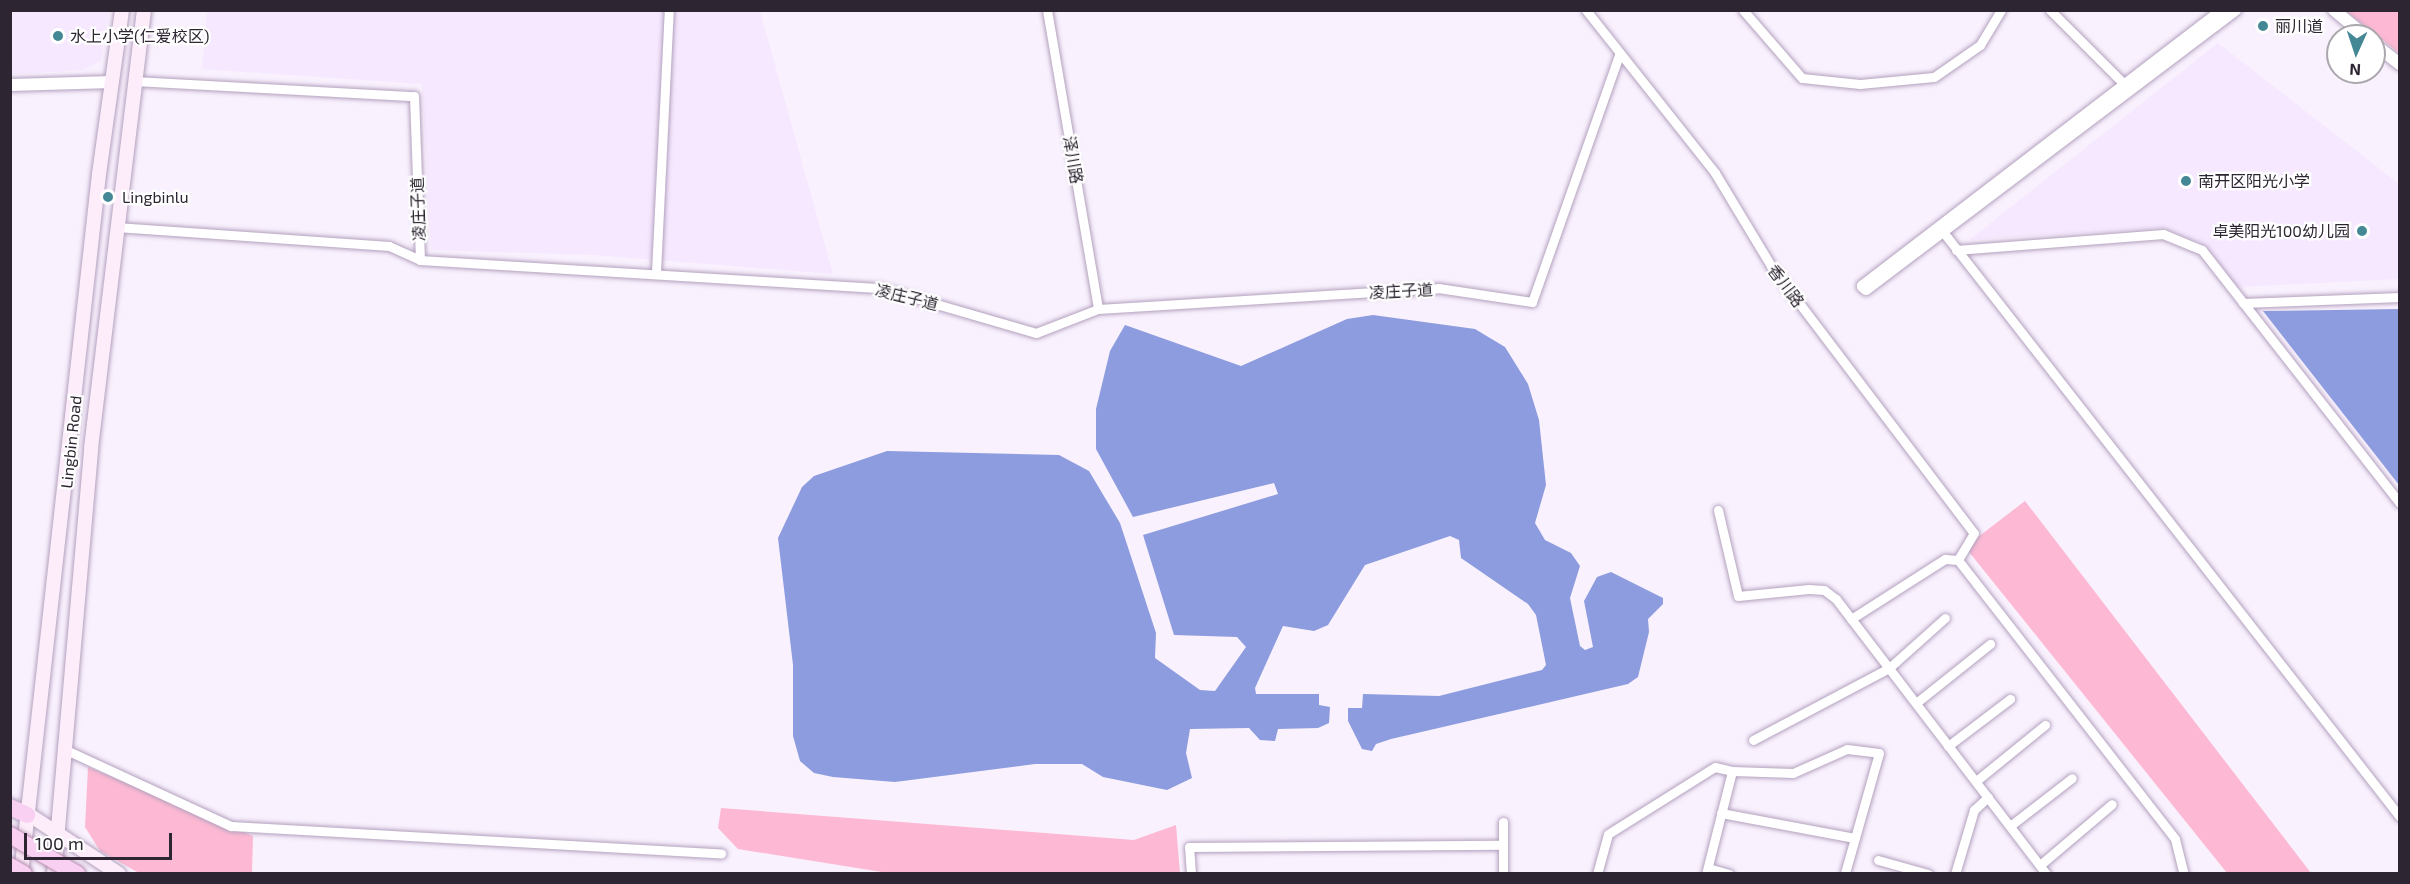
<!DOCTYPE html>
<html>
<head>
<meta charset="utf-8">
<style>
	body { margin:0 }
	#map { position:relative; width:2410px; height:884px; overflow:hidden; background:#f9f1fe; font-family:"Exo 2","Noto Sans SC",sans-serif }
	div>[style] { position:absolute }
	[style*='--x'] { left:calc(var(--x)*1px); top:calc(var(--y)*1px); width:calc(var(--w)*1px); rotate:calc(var(--a)*1deg) }
	.built>* { inset:0; background:#f6e8ff }
	.green>* { inset:0; background:#fdb9d3 }
	.water>* { inset:0; background:#8c9cdf }
	.roads { filter:drop-shadow(0 0 2px #b3a1be) drop-shadow(0 0 2px #b3a1be) }
	.minor>* { height:9px; margin:-4.5px; padding:0 4.5px; transform-origin:4.5px; border-radius:4.5px; background:#fff }
	.tertiary>* { height:12px; margin:-6px; padding:0 6px; transform-origin:6px; border-radius:6px; background:#fff }
	.secondary>* { height:14px; margin:-7px; padding:0 7px; transform-origin:7px; border-radius:7px; background:#fdedfa }
	.trunk>* { height:16px; margin:-8px; padding:0 8px; transform-origin:8px; border-radius:8px; background:#fad0f2 }
	.bridges { filter:drop-shadow(0 0 2px #b28cac) drop-shadow(0 0 2px #b28cac) }
	.trunk-bridge>* { height:16px; margin:-8px; padding:0 8px; transform-origin:8px; border-radius:8px; background:#fad0f2 }
	.dots>* { width:16px; height:16px; translate:-50% -50%; box-sizing:border-box; border:3px solid #fff; border-radius:50% }
	span { translate:-50% -50%; white-space:nowrap; text-align:center; line-height:1.15; -webkit-text-stroke:4.5px #fff; paint-order:stroke }
	.poi-label { font-size:16px; color:#2d2531 }
	.left { translate:0 -50%; text-align:left }
	.right { translate:-100% -50%; text-align:right }
	.street-label { font-size:16px; color:#2d2531 }
	.frame { position:absolute; inset:0; border:12px solid #2d2531; pointer-events:none }
	.north { position:absolute; left:2326px; top:24px; width:60px; height:60px; box-sizing:border-box; background:#fff; border:2px solid #aba8ad; border-radius:50%; rotate:183deg; font-size:16px; font-weight:700; line-height:24px; text-align:center; color:#2d2531 }
	.north::after { content:''; display:block; margin:auto; width:21px; height:27px; background:#448896; clip-path:polygon(50% 0,100% 100%,50% 72%,0 100%) }
	.scale { position:absolute; left:24px; top:833px; width:148px; height:27px; box-sizing:border-box; border:3px solid #2d2531; border-top:0; padding-left:8px; font-size:18px; line-height:21px; white-space:nowrap; color:#2d2531; -webkit-text-stroke:4px #fff; paint-order:stroke }
</style>
</head>
<body>
<div id="map">
	<div class="built">
		<div style="clip-path:polygon(11px 10px,109px 11px,101px 61px,83px 70px,11px 74px)"></div>
		<div style="clip-path:polygon(207px 11px,760px 11px,833px 274px,595px 255px,431px 250px,422px 84px,202px 69px)"></div>
		<div style="clip-path:polygon(2218px 43px,2399px 184px,2399px 279px,2237px 287px,2203px 244px,2164px 228px,1969px 240px)"></div>
	</div>
	<div class="green">
		<div style="clip-path:polygon(2346px 11px,2399px 11px,2399px 53px)"></div>
		<div style="clip-path:polygon(2025px 501px,2311px 873px,2227px 873px,1965px 547px)"></div>
		<div style="clip-path:polygon(88px 767px,253px 836px,252px 873px,139px 873px,100px 851px,85px 827px)"></div>
		<div style="clip-path:polygon(721px 808px,1134px 840px,1176px 825px,1180px 873px,888px 873px,738px 849px,718px 828px)"></div>
	</div>
	<div class="water">
		<div style="clip-path:polygon(2399px 309px,2400px 309px,2399px 485px,2263px 311px)"></div>
		<div style="clip-path:polygon(1373px 315px,1475px 329px,1505px 347px,1528px 384px,1539px 420px,1546px 485px,1535px 523px,1545px 540px,1571px 553px,1580px 566px,1570px 598px,1580px 646px,1585px 650px,1593px 647px,1584px 601px,1597px 577px,1611px 572px,1663px 598px,1663px 604px,1648px 619px,1649px 632px,1638px 677px,1628px 684px,1391px 739px,1376px 744px,1372px 751px,1362px 749px,1348px 721px,1348px 708px,1362px 708px,1363px 694px,1439px 696px,1542px 670px,1546px 665px,1536px 615px,1528px 604px,1461px 558px,1459px 540px,1450px 536px,1365px 565px,1328px 625px,1314px 631px,1283px 626px,1255px 688px,1256px 694px,1319px 694px,1319px 705px,1330px 707px,1329px 723px,1318px 728px,1278px 729px,1275px 741px,1260px 740px,1249px 728px,1190px 729px,1186px 753px,1192px 778px,1167px 790px,1103px 777px,1082px 764px,1035px 764px,895px 782px,833px 777px,814px 773px,800px 761px,793px 736px,793px 665px,778px 538px,802px 487px,814px 476px,887px 451px,1059px 455px,1089px 471px,1120px 523px,1156px 633px,1155px 658px,1200px 690px,1215px 691px,1246px 647px,1237px 637px,1174px 635px,1143px 535px,1278px 494px,1274px 483px,1133px 517px,1096px 449px,1096px 409px,1110px 351px,1125px 325px,1241px 366px,1347px 319px)"></div>
	</div>
	<div class="roads">
		<div class="minor">
			<div style="--x:1047;--y:10;--w:303;--a:80.3"></div>
			<div style="--x:1586;--y:10;--w:208;--a:51.6"></div>
			<div style="--x:1715;--y:173;--w:109;--a:58.9"></div>
			<div style="--x:1771;--y:266;--w:335;--a:52.8"></div>
			<div style="--x:1974;--y:533;--w:31;--a:121"></div>
			<div style="--x:1743;--y:10;--w:90;--a:49.1"></div>
			<div style="--x:1802;--y:78;--w:58;--a:5.9"></div>
			<div style="--x:1860;--y:84;--w:74;--a:-5.4"></div>
			<div style="--x:1934;--y:77;--w:56;--a:-34.8"></div>
			<div style="--x:1980;--y:45;--w:41;--a:-59"></div>
			<div style="--x:2050;--y:10;--w:110;--a:45"></div>
			<div style="--x:134;--y:81;--w:280;--a:3.1"></div>
			<div style="--x:414;--y:96;--w:164;--a:87.9"></div>
			<div style="--x:420;--y:260;--w:462;--a:3.5"></div>
			<div style="--x:881;--y:288;--w:161;--a:16.2"></div>
			<div style="--x:1036;--y:333;--w:66;--a:-21.2"></div>
			<div style="--x:1098;--y:309;--w:341;--a:-3.5"></div>
			<div style="--x:1438;--y:288;--w:95;--a:8.5"></div>
			<div style="--x:1532;--y:302;--w:262;--a:-70.6"></div>
			<div style="--x:116;--y:227;--w:274;--a:4"></div>
			<div style="--x:389;--y:246;--w:34;--a:24"></div>
			<div style="--x:1940;--y:228;--w:747;--a:52.01"></div>
			<div style="--x:1956;--y:250;--w:208;--a:-4.4"></div>
			<div style="--x:2163;--y:234;--w:42;--a:22.3"></div>
			<div style="--x:2202;--y:250;--w:321;--a:52"></div>
			<div style="--x:656;--y:272;--w:262;--a:-87.2"></div>
			<div style="--x:2243;--y:303;--w:157;--a:-2.2"></div>
			<div style="--x:1718;--y:510;--w:88;--a:76.9"></div>
			<div style="--x:1738;--y:596;--w:71;--a:-5.6"></div>
			<div style="--x:1809;--y:589;--w:15;--a:4"></div>
			<div style="--x:1824;--y:590;--w:15;--a:37"></div>
			<div style="--x:1836;--y:599;--w:346;--a:52.6"></div>
			<div style="--x:1851;--y:619;--w:112;--a:-32.6"></div>
			<div style="--x:1945;--y:559;--w:13;--a:4"></div>
			<div style="--x:1958;--y:560;--w:353;--a:52.1"></div>
			<div style="--x:2175;--y:839;--w:36;--a:76"></div>
			<div style="--x:1916;--y:703;--w:95;--a:-38.6"></div>
			<div style="--x:1753;--y:740;--w:154;--a:-27.9"></div>
			<div style="--x:1889;--y:668;--w:75;--a:-41.8"></div>
			<div style="--x:1948;--y:746;--w:78;--a:-37.2"></div>
			<div style="--x:64;--y:749;--w:184;--a:24.8"></div>
			<div style="--x:231;--y:826;--w:491;--a:3.2"></div>
			<div style="--x:1976;--y:781;--w:89;--a:-39.1"></div>
			<div style="--x:1721;--y:813;--w:136;--a:10.6"></div>
			<div style="--x:1855;--y:838;--w:37;--a:106"></div>
			<div style="--x:1503;--y:822;--w:52;--a:90"></div>
			<div style="--x:2010;--y:826;--w:78;--a:-37.7"></div>
			<div style="--x:1878;--y:860;--w:52;--a:15.6"></div>
			<div style="--x:2040;--y:865;--w:94;--a:-40.3"></div>
			<div style="--x:1708;--y:868;--w:22;--a:16"></div>
			<div style="--x:1191;--y:874;--w:27;--a:-94"></div>
			<div style="--x:1189;--y:847;--w:314;--a:-0.4"></div>
			<div style="--x:1597;--y:874;--w:41;--a:-74.6"></div>
			<div style="--x:1608;--y:834;--w:126;--a:-32.1"></div>
			<div style="--x:1715;--y:767;--w:17;--a:13"></div>
			<div style="--x:1706;--y:874;--w:106;--a:-75.8"></div>
			<div style="--x:1732;--y:771;--w:61;--a:1.9"></div>
			<div style="--x:1793;--y:773;--w:59;--a:-24"></div>
			<div style="--x:1847;--y:749;--w:32;--a:7"></div>
			<div style="--x:1879;--y:753;--w:88;--a:105.8"></div>
			<div style="--x:1955;--y:874;--w:67;--a:-73.5"></div>
			<div style="--x:1974;--y:810;--w:19;--a:-43"></div>
		</div>
		<div class="tertiary">
			<div style="--x:2223;--y:10;--w:454;--a:142.5"></div>
			<div style="--x:1863;--y:286;--w:4;--a:45"></div>
			<div style="--x:1866;--y:289;--w:463;--a:-37.1"></div>
			<div style="--x:2334;--y:10;--w:40;--a:40"></div>
			<div style="--x:2374;--y:44;--w:33;--a:38"></div>
			<div style="--x:10;--y:85;--w:102;--a:-1.7"></div>
		</div>
		<div class="secondary">
			<div style="--x:22;--y:810;--w:116;--a:33.4"></div>
			<div style="--x:21;--y:874;--w:704;--a:-83.64"></div>
			<div style="--x:99;--y:174;--w:166;--a:-82"></div>
			<div style="--x:54;--y:874;--w:428;--a:-85"></div>
			<div style="--x:91;--y:448;--w:441;--a:-83.1"></div>
		</div>
		<div class="trunk">
			<div style="--x:10;--y:807;--w:19;--a:25"></div>
		</div>
	</div>
	<div class="bridges">
		<div class="trunk-bridge">
			<div style="--x:10;--y:835;--w:78;--a:30.2"></div>
			<div style="--x:10;--y:866;--w:16;--a:30"></div>
		</div>
	</div>
	<div class="dots">
		<div style="left:2263px;top:26px;background:#448896"></div>
		<div style="left:58px;top:36px;background:#448896"></div>
		<div style="left:2186px;top:181px;background:#448896"></div>
		<div style="left:108px;top:197px;background:#448896"></div>
		<div style="left:2362px;top:231px;background:#448896"></div>
	</div>
	<div class="poi-label">
		<span class="left" style="left:2275px;top:26px">丽川道</span>
		<span class="left" style="left:70px;top:36px">水上小学(仁爱校区)</span>
		<span class="left" style="left:2198px;top:181px">南开区阳光小学</span>
		<span class="left" style="left:122px;top:197px">Lingbinlu</span>
		<span class="right" style="left:2350px;top:231px">卓美阳光100幼儿园</span>
	</div>
	<div class="street-label">
		<span style="left:1073px;top:160px;rotate:80deg">泽川路</span>
		<span style="left:418px;top:209px;rotate:-92deg">凌庄子道</span>
		<span style="left:1786px;top:286px;rotate:53deg">香川路</span>
		<span style="left:1401px;top:291px;rotate:-3deg">凌庄子道</span>
		<span style="left:907px;top:297px;rotate:14deg">凌庄子道</span>
		<span style="left:71px;top:442px;rotate:-84deg">Lingbin Road</span>
	</div>
	<div class="frame"></div>
	<div class="north">N</div>
	<div class="scale">100 m</div>
</div>
</body>
</html>
